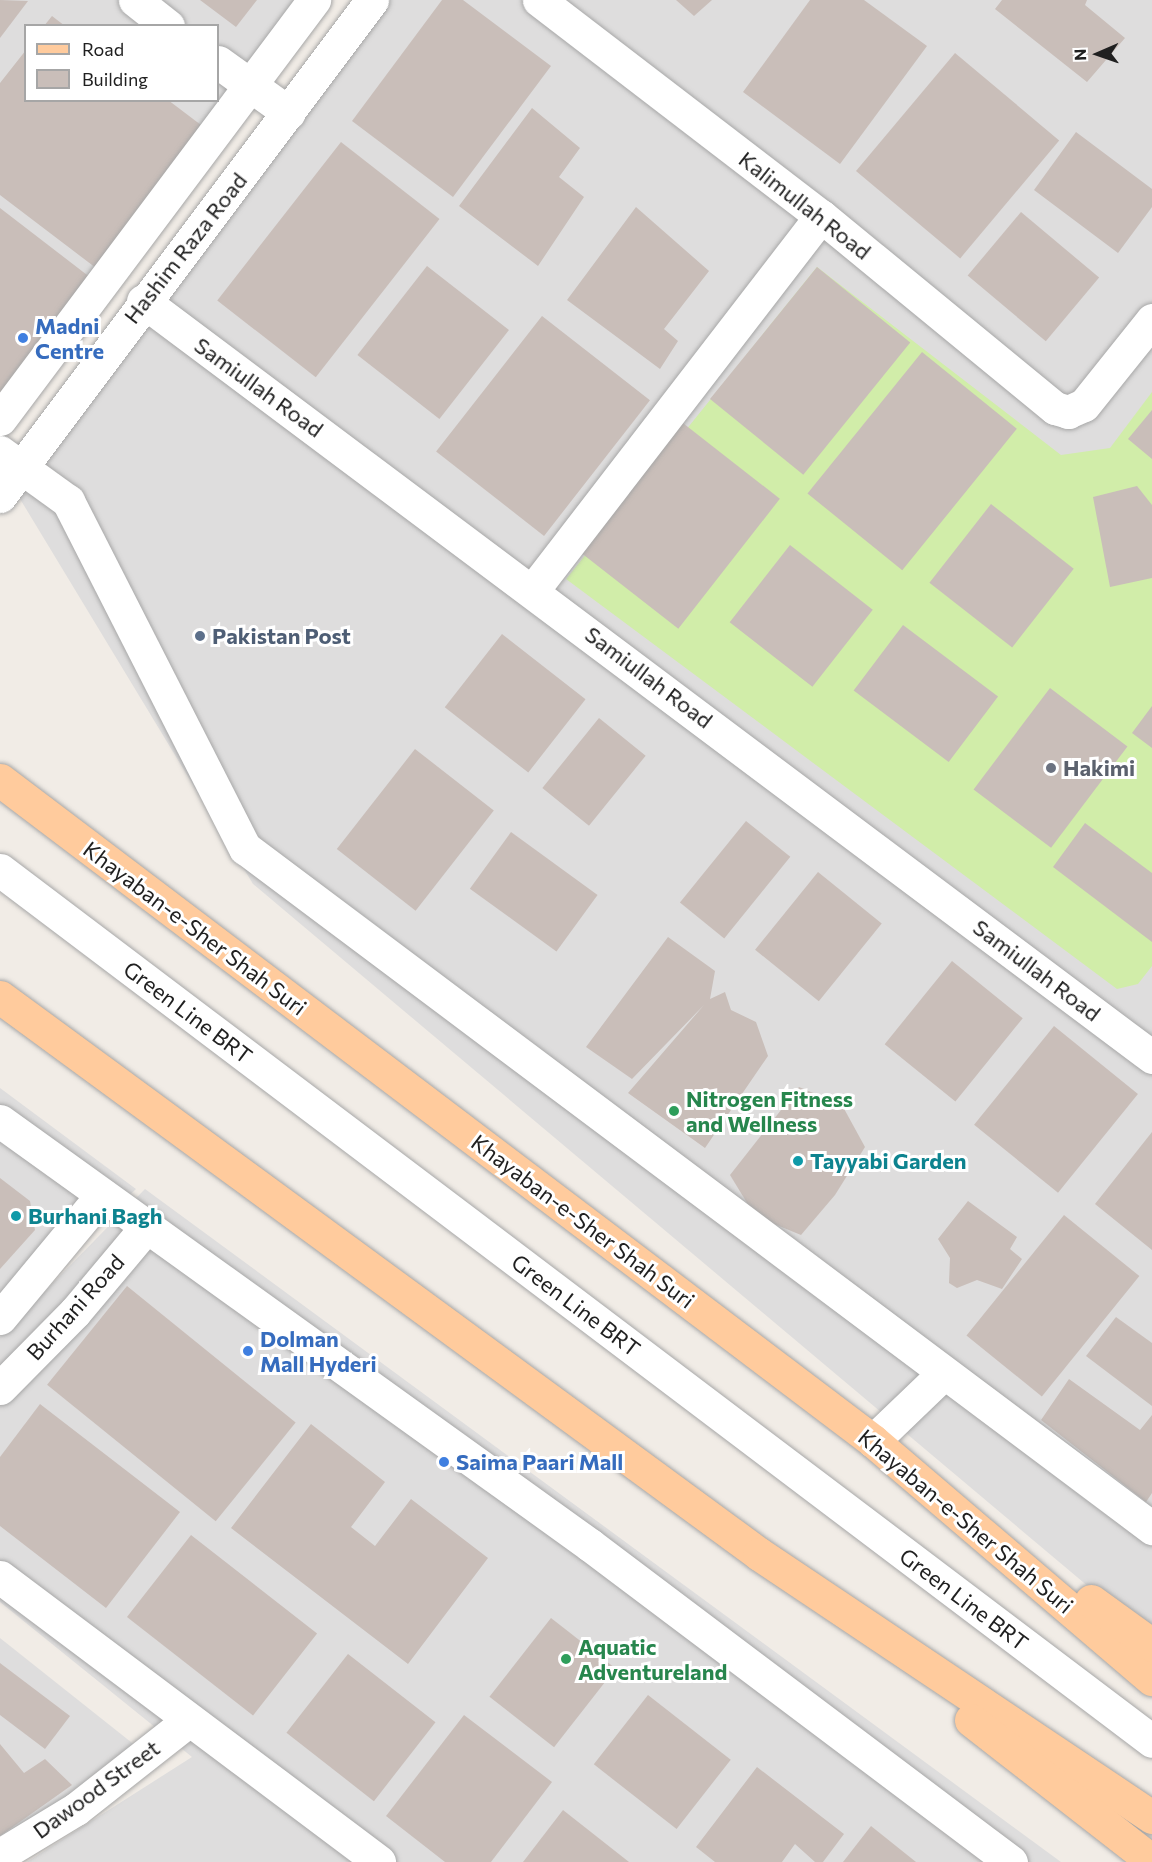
<!DOCTYPE html>
<html>
<head>
<meta charset="utf-8">
<style>
	body { margin:0 }
	#map { position:relative; width:1152px; height:1862px; overflow:hidden; background:#f1ece6; font-family:Commissioner,sans-serif }
	div>[style] { position:absolute }
	[style*='--x'] { left:calc(var(--x)*1px); top:calc(var(--y)*1px); width:calc(var(--w)*1px); rotate:calc(var(--a)*1deg) }
	.residential>* { inset:0; background:#dedddd }
	.grass>* { inset:0; background:#d1eda9 }
	.building>* { inset:0; background:#c9beb9; transform-origin:0 0 }
	.roads { filter:drop-shadow(0 0 2px #a7a7a7) drop-shadow(0 0 2px #a7a7a7) }
	.minor>* { height:33px; margin:-16.5px; padding:0 16.5px; transform-origin:16.5px; border-radius:16.5px; background:#fff }
	.major>* { height:33px; margin:-16.5px; padding:0 16.5px; transform-origin:16.5px; border-radius:16.5px; background:#ffcb9d }
	.dots>* { width:16px; height:16px; translate:-50% -50%; box-sizing:border-box; border:3px solid #fff; border-radius:50% }
	span { translate:-50% -50%; white-space:nowrap; text-align:center; line-height:1.15; -webkit-text-stroke:6px #fff; paint-order:stroke }
	.street-label { font-size:22px; color:#202020 }
	.shop-label { font-size:22px; color:#366cbe; font-weight:700 }
	.left { translate:0 -50%; text-align:left }
	.service-label { font-size:22px; color:#4e5e75; font-weight:700 }
	.worship-label { font-size:22px; color:#5b616d; font-weight:700 }
	.leisure-label { font-size:22px; color:#27864d; font-weight:700 }
	.culture-label { font-size:22px; color:#0d838f; font-weight:700 }
	.legend { position:absolute; left:24px; top:24px; width:195px; height:78px; box-sizing:border-box; background:#fff; border:2px solid #a6a6a6; margin:0; padding:8px 10px; list-style:none; font-size:18px; color:#202020 }
	.legend li { display:flex; align-items:center; gap:12px; height:30px }
	.legend b { width:30px; border:2px solid #a6a6a6 }
	.north { position:absolute; left:1068px; top:24px; width:60px; height:60px; -webkit-text-stroke:4px #fff; paint-order:stroke; rotate:268deg; font-size:16px; font-weight:700; line-height:24px; text-align:center; color:#202020 }
	.north::after { content:''; display:block; margin:auto; width:21px; height:27px; background:#202020; clip-path:polygon(50% 0,100% 100%,50% 72%,0 100%) }
</style>
</head>
<body>
<div id="map">
	<div class="residential">
		<div style="clip-path:polygon(evenodd,0 0,303px 0,0 433px,0 0,26px 26px,218px 26px,218px 100px,26px 100px,26px 26px)"></div>
		<div style="clip-path:polygon(376px 0,1152px 0,1152px 1640px,253px 884px,11px 484px)"></div>
		<div style="clip-path:polygon(0 1088px,136px 1189px,0 1320px)"></div>
		<div style="clip-path:polygon(145px 1189px,1061px 1862px,27px 1862px,192px 1757px,0 1602px,0 1337px)"></div>
		<div style="clip-path:polygon(0 1638px,141px 1750px,0 1848px)"></div>
	</div>
	<div class="grass">
		<div style="clip-path:polygon(817px 267px,1061px 455px,1110px 448px,1152px 392px,1152px 966px,1138px 984px,1117px 989px,566px 579px)"></div>
	</div>
	<div class="building">
		<div style="clip-path:polygon(0 0,28px 1px,0 38px)"></div>
		<div style="clip-path:polygon(200px 0,257px 0,236px 27px)"></div>
		<div style="clip-path:polygon(442px 0,463px 0,551px 66px,453px 197px,352px 121px)"></div>
		<div style="clip-path:polygon(676px 0,712px 0,694px 16px)"></div>
		<div style="clip-path:polygon(810px 0,864px 0,927px 46px,840px 164px,743px 92px)"></div>
		<div style="clip-path:polygon(1002px 0,1087px 0,1085px 5px,1125px 38px,1087px 82px,995px 9px)"></div>
		<div style="clip-path:polygon(52px 16px,65px 26px,44px 26px)"></div>
		<div style="clip-path:polygon(26px 50px,26px 100px,168px 100px,201px 125px,96px 268px,0 195px,0 83px)"></div>
		<div style="left:955px;top:53px;width:136px;height:154px;rotate:40deg"></div>
		<div style="clip-path:polygon(532px 108px,580px 148px,559px 177px,584px 197px,538px 266px,459px 206px)"></div>
		<div style="clip-path:polygon(1076px 132px,1152px 189px,1152px 207px,1118px 253px,1034px 190px)"></div>
		<div style="left:341px;top:142px;width:125px;height:201px;rotate:38deg"></div>
		<div style="clip-path:polygon(636px 207px,709px 271px,664px 329px,678px 341px,660px 369px,567px 300px)"></div>
		<div style="clip-path:polygon(0 208px,91px 278px,0 398px)"></div>
		<div style="left:1021px;top:212px;width:102px;height:83px;rotate:40deg"></div>
		<div style="left:427px;top:266px;width:104px;height:113px;rotate:38deg"></div>
		<div style="left:817px;top:267px;width:120px;height:170px;rotate:39deg"></div>
		<div style="left:542px;top:316px;width:137px;height:172px;rotate:38deg"></div>
		<div style="left:922px;top:352px;width:122px;height:182px;rotate:39deg"></div>
		<div style="clip-path:polygon(1152px 410px,1152px 459px,1128px 439px)"></div>
		<div style="left:679px;top:420px;width:128px;height:165px;rotate:38deg"></div>
		<div style="clip-path:polygon(1137px 486px,1152px 505px,1152px 578px,1110px 587px,1093px 497px)"></div>
		<div style="left:991px;top:504px;width:105px;height:100px;rotate:38deg"></div>
		<div style="left:790px;top:545px;width:105px;height:98px;rotate:38deg"></div>
		<div style="left:903px;top:625px;width:119px;height:82px;rotate:37deg"></div>
		<div style="left:502px;top:634px;width:106px;height:93px;rotate:38deg"></div>
		<div style="left:1050px;top:688px;width:97px;height:127px;rotate:37deg"></div>
		<div style="clip-path:polygon(1152px 706px,1152px 748px,1132px 733px)"></div>
		<div style="left:599px;top:718px;width:60px;height:90px;rotate:39deg"></div>
		<div style="left:415px;top:749px;width:100px;height:127px;rotate:38deg"></div>
		<div style="left:746px;top:821px;width:57px;height:105px;rotate:39deg"></div>
		<div style="clip-path:polygon(1085px 823px,1152px 873px,1152px 942px,1053px 867px)"></div>
		<div style="left:511px;top:832px;width:107px;height:70px;rotate:36deg"></div>
		<div style="left:818px;top:872px;width:82px;height:100px;rotate:39deg"></div>
		<div style="clip-path:polygon(668px 937px,715px 971px,710px 999px,725px 992px,731px 1010px,756px 1022px,768px 1056px,705px 1148px,628px 1093px,704px 1005px,632px 1079px,586px 1047px)"></div>
		<div style="left:952px;top:961px;width:91px;height:107px;rotate:39deg"></div>
		<div style="left:1054px;top:1026px;width:108px;height:127px;rotate:39deg"></div>
		<div style="clip-path:polygon(799px 1087px,842px 1105px,865px 1147px,835px 1195px,801px 1235px,755px 1216px,730px 1175px)"></div>
		<div style="clip-path:polygon(1152px 1132px,1152px 1250px,1095px 1204px)"></div>
		<div style="clip-path:polygon(0 1178px,30px 1201px,35px 1230px,0 1269px)"></div>
		<div style="clip-path:polygon(968px 1201px,1017px 1237px,1010px 1249px,1022px 1259px,1002px 1289px,977px 1280px,957px 1288px,949px 1283px,950px 1258px,938px 1239px)"></div>
		<div style="left:1064px;top:1215px;width:97px;height:155px;rotate:39deg"></div>
		<div style="left:127px;top:1286px;width:217px;height:127px;rotate:39deg"></div>
		<div style="clip-path:polygon(1116px 1317px,1152px 1343px,1152px 1406px,1086px 1356px)"></div>
		<div style="clip-path:polygon(1069px 1379px,1140px 1430px,1152px 1415px,1152px 1493px,1146px 1502px,1041px 1420px)"></div>
		<div style="clip-path:polygon(40px 1404px,180px 1512px,106px 1608px,0 1526px,0 1457px)"></div>
		<div style="clip-path:polygon(311px 1424px,385px 1482px,351px 1527px,375px 1546px,411px 1499px,488px 1558px,408px 1664px,231px 1528px)"></div>
		<div style="left:191px;top:1535px;width:160px;height:104px;rotate:38deg"></div>
		<div style="left:551px;top:1618px;width:82px;height:100px;rotate:38deg"></div>
		<div style="left:348px;top:1654px;width:111px;height:100px;rotate:38deg"></div>
		<div style="clip-path:polygon(0 1663px,70px 1716px,45px 1749px,0 1715px)"></div>
		<div style="left:648px;top:1695px;width:105px;height:88px;rotate:38deg"></div>
		<div style="clip-path:polygon(464px 1715px,552px 1782px,491px 1862px,445px 1862px,386px 1816px)"></div>
		<div style="clip-path:polygon(0 1744px,24px 1773px,45px 1759px,72px 1785px,0 1836px)"></div>
		<div style="clip-path:polygon(757px 1767px,844px 1834px,823px 1862px,815px 1862px,795px 1844px,782px 1862px,715px 1862px,696px 1847px)"></div>
		<div style="clip-path:polygon(563px 1810px,629px 1862px,523px 1862px)"></div>
		<div style="clip-path:polygon(871px 1826px,916px 1862px,843px 1862px)"></div>
	</div>
	<div class="roads">
		<div class="minor">
			<div style="--x:135;--y:0;--w:42;--a:38.2"></div>
			<div style="--x:539;--y:0;--w:355;--a:37.5"></div>
			<div style="--x:821;--y:216;--w:303;--a:39.4"></div>
			<div style="--x:1055;--y:408;--w:14;--a:17"></div>
			<div style="--x:1068;--y:412;--w:17;--a:-24"></div>
			<div style="--x:1084;--y:405;--w:109;--a:-51.3"></div>
			<div style="--x:218;--y:62;--w:87;--a:35.7"></div>
			<div style="--x:143;--y:301;--w:1261;--a:36.84"></div>
			<div style="--x:0;--y:419;--w:524;--a:-53.15"></div>
			<div style="--x:0;--y:452;--w:84;--a:35.8"></div>
			<div style="--x:68;--y:501;--w:390;--a:63"></div>
			<div style="--x:245;--y:848;--w:1134;--a:36.86"></div>
			<div style="--x:0;--y:496;--w:620;--a:-53.13"></div>
			<div style="--x:533;--y:590;--w:472;--a:-52.4"></div>
			<div style="--x:0;--y:870;--w:1444;--a:37.09"></div>
			<div style="--x:0;--y:1121;--w:727;--a:35.7"></div>
			<div style="--x:590;--y:1545;--w:527;--a:36.98"></div>
			<div style="--x:0;--y:1318;--w:160;--a:-50.3"></div>
			<div style="--x:0;--y:1388;--w:107;--a:-45.4"></div>
			<div style="--x:75;--y:1312;--w:114;--a:-50"></div>
			<div style="--x:873;--y:1441;--w:98;--a:-43.8"></div>
			<div style="--x:0;--y:1577;--w:474;--a:36.9"></div>
			<div style="--x:0;--y:1855;--w:89;--a:-31.2"></div>
			<div style="--x:76;--y:1809;--w:144;--a:-38.2"></div>
		</div>
		<div class="major">
			<div style="--x:0;--y:780;--w:1095;--a:37.13"></div>
			<div style="--x:873;--y:1441;--w:367;--a:40.5"></div>
			<div style="--x:0;--y:997;--w:941;--a:36.27"></div>
			<div style="--x:759;--y:1554;--w:473;--a:33.8"></div>
			<div style="--x:1091;--y:1601;--w:75;--a:35.8"></div>
			<div style="--x:971;--y:1720;--w:229;--a:37.9"></div>
		</div>
	</div>
	<div class="dots">
		<div style="left:23px;top:338px;background:#3f7fe0"></div>
		<div style="left:200px;top:636px;background:#5c6f8a"></div>
		<div style="left:1051px;top:768px;background:#6b7280"></div>
		<div style="left:674px;top:1111px;background:#2e9e5b"></div>
		<div style="left:798px;top:1161px;background:#0f9aa8"></div>
		<div style="left:16px;top:1216px;background:#0f9aa8"></div>
		<div style="left:248px;top:1351px;background:#3f7fe0"></div>
		<div style="left:444px;top:1462px;background:#3f7fe0"></div>
		<div style="left:566px;top:1659px;background:#2e9e5b"></div>
	</div>
	<div class="street-label">
		<span style="left:805px;top:205px;rotate:38deg">Kalimullah Road</span>
		<span style="left:185px;top:248px;rotate:-52deg">Hashim Raza Road</span>
		<span style="left:259px;top:387px;rotate:36deg">Samiullah Road</span>
		<span style="left:649px;top:677px;rotate:37deg">Samiullah Road</span>
		<span style="left:195px;top:928px;rotate:37deg">Khayaban-e-Sher Shah Suri</span>
		<span style="left:1037px;top:970px;rotate:37deg">Samiullah Road</span>
		<span style="left:188px;top:1012px;rotate:37deg">Green Line BRT</span>
		<span style="left:583px;top:1221px;rotate:37deg">Khayaban-e-Sher Shah Suri</span>
		<span style="left:576px;top:1305px;rotate:37deg">Green Line BRT</span>
		<span style="left:75px;top:1307px;rotate:-48deg">Burhani Road</span>
		<span style="left:966px;top:1521px;rotate:40deg">Khayaban-e-Sher Shah Suri</span>
		<span style="left:964px;top:1599px;rotate:37deg">Green Line BRT</span>
		<span style="left:96px;top:1789px;rotate:-36deg">Dawood Street</span>
	</div>
	<div class="shop-label">
		<span class="left" style="left:35px;top:338px">Madni<br>Centre</span>
		<span class="left" style="left:260px;top:1351px">Dolman<br>Mall Hyderi</span>
		<span class="left" style="left:456px;top:1462px">Saima Paari Mall</span>
	</div>
	<div class="service-label">
		<span class="left" style="left:212px;top:636px">Pakistan Post</span>
	</div>
	<div class="worship-label">
		<span class="left" style="left:1063px;top:768px">Hakimi</span>
	</div>
	<div class="leisure-label">
		<span class="left" style="left:686px;top:1111px">Nitrogen Fitness<br>and Wellness</span>
		<span class="left" style="left:578px;top:1659px">Aquatic<br>Adventureland</span>
	</div>
	<div class="culture-label">
		<span class="left" style="left:810px;top:1161px">Tayyabi Garden</span>
		<span class="left" style="left:28px;top:1216px">Burhani Bagh</span>
	</div>
	<ul class="legend">
	<li><b style="height:8px;background:#ffcb9d"></b>Road</li>
	<li><b style="height:16px;background:#c9beb9"></b>Building</li>
	</ul>
	<div class="north">N</div>
</div>
</body>
</html>
